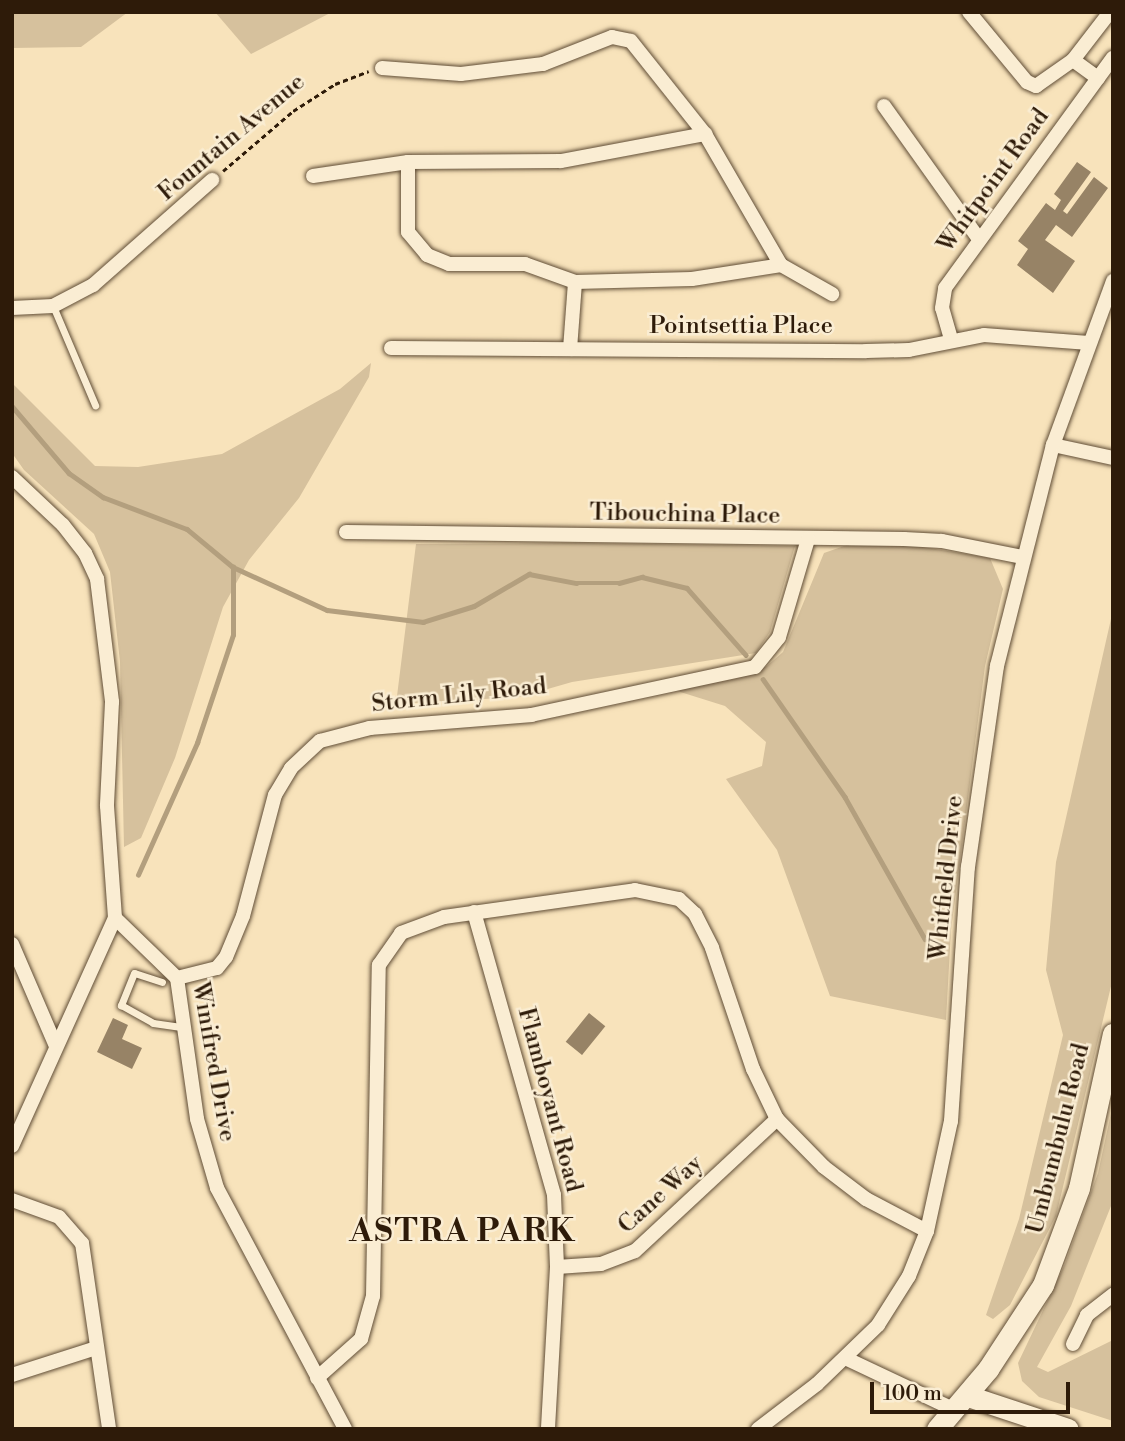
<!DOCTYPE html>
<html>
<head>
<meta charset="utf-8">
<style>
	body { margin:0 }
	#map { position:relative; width:1125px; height:1441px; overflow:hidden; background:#f8e3bb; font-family:"Libre Bodoni",serif }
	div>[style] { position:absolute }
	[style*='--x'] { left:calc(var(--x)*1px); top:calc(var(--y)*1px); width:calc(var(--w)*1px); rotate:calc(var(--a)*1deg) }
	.green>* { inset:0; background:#d6c19d }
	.stream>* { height:4.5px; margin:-2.25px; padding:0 2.25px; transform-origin:2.25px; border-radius:2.25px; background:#b39f7e }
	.building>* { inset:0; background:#978366; transform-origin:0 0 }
	.path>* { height:2.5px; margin-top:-1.25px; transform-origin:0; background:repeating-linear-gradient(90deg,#2e1b09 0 5px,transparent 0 8.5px) }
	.roads { filter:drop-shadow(0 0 2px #604d36) drop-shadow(0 0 2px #604d36) }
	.lane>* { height:7px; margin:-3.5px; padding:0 3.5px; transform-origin:3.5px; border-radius:3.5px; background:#faedd3 }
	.street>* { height:14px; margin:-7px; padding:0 7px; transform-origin:7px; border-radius:7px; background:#faedd3 }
	.secondary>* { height:21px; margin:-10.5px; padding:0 10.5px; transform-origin:10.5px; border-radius:10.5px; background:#faedd3 }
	span { translate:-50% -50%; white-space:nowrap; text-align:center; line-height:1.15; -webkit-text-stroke:5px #faedd3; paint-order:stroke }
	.street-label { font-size:24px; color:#2e1b09 }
	.district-label { font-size:32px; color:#2e1b09; font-weight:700; letter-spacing:2px }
	.frame { position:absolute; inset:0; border:14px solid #2e1b09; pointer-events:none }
	.scale { position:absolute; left:870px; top:1382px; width:200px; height:32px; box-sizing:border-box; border:4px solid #2e1b09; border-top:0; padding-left:9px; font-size:21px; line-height:24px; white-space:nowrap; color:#2e1b09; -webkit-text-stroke:5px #faedd3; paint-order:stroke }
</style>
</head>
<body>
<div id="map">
	<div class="green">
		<div style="clip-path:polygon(12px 12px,128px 12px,81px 47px,12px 48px)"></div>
		<div style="clip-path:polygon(215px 12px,332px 12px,251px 54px)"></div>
		<div style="clip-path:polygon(371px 363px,369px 377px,299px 498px,249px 560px,223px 607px,175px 758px,141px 838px,124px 847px,120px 662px,110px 572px,94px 534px,24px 470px,12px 453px,12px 383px,95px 466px,138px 467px,222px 454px,340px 389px)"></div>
		<div style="clip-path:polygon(573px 543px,795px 546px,770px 632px,756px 653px,572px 682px,520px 697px,396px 704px,416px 544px)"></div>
		<div style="clip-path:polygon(905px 544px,990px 558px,1003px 589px,985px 666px,951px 930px,946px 1020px,830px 996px,777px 850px,726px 779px,762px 766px,766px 742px,725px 706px,674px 690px,734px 679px,767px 666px,783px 652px,824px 553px,847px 545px)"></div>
		<div style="clip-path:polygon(1113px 610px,1113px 978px,1056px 1216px,1010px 1305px,993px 1319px,986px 1315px,1019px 1219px,1063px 1035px,1046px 970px,1056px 862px)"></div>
		<div style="clip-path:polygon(1113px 1104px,1113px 1201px,1071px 1306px,1037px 1367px,1048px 1372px,1113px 1340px,1113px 1421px,1039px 1397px,1022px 1381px,1018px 1363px,1065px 1264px,1098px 1173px)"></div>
	</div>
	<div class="stream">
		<div style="--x:12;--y:406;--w:88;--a:49.6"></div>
		<div style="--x:69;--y:473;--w:42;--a:35.2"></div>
		<div style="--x:103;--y:497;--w:90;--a:20.9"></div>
		<div style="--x:187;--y:529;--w:60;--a:39.6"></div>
		<div style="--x:233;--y:567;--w:103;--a:24.6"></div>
		<div style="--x:327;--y:610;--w:97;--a:7.1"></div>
		<div style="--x:423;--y:622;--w:53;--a:-17.4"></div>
		<div style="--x:474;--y:606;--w:64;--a:-30.2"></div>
		<div style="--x:529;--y:574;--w:48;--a:10.8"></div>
		<div style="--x:576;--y:583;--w:43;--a:0"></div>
		<div style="--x:619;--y:583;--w:24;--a:-15"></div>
		<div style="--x:642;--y:577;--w:46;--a:13.7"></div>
		<div style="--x:687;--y:588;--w:89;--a:48.6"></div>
		<div style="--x:763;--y:679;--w:144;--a:55.2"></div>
		<div style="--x:845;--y:797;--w:163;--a:60.6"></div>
		<div style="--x:138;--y:875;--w:145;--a:-65.9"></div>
		<div style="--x:197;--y:743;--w:114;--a:-71.6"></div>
		<div style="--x:233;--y:635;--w:68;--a:-90"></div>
	</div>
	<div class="building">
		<div style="clip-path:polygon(1077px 162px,1091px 172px,1063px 211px,1067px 214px,1094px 177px,1108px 188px,1072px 237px,1056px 225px,1045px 240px,1075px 261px,1053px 293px,1017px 265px,1028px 249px,1018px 241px,1046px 203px,1055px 210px,1061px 200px,1054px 194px)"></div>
		<div style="left:589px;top:1013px;width:21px;height:37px;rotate:39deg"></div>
		<div style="clip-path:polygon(113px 1018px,128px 1025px,122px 1039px,142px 1048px,132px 1069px,97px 1052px)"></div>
	</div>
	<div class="path">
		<div style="--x:223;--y:171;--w:92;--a:-40.6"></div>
		<div style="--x:293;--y:111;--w:50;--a:-32.7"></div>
		<div style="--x:335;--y:84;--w:36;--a:-21"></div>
	</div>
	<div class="roads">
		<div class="lane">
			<div style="--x:53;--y:306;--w:108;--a:67"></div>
			<div style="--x:162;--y:982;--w:29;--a:-162"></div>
			<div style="--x:134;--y:973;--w:35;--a:112"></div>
			<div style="--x:121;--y:1005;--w:37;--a:29"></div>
			<div style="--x:153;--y:1023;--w:30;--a:8"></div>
		</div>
		<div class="street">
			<div style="--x:969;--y:12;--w:91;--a:50.4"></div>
			<div style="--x:1027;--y:82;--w:10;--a:24"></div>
			<div style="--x:1036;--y:86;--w:45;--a:-35.1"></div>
			<div style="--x:1073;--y:60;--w:61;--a:-52.4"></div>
			<div style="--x:1073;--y:60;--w:31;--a:36"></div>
			<div style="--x:382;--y:68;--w:79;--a:4.3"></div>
			<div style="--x:461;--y:74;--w:83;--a:-7"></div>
			<div style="--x:543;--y:64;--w:74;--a:-21.4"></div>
			<div style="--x:612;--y:37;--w:19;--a:12"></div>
			<div style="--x:631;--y:41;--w:119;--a:51.5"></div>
			<div style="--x:705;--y:134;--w:151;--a:59.9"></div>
			<div style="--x:781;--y:265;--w:59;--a:29.6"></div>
			<div style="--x:884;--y:106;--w:163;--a:54.5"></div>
			<div style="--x:408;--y:162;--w:70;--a:90"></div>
			<div style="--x:408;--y:232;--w:30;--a:50"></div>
			<div style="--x:427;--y:255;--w:24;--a:22"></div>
			<div style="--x:449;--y:264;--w:76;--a:0"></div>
			<div style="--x:525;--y:264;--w:53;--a:19.8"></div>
			<div style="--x:575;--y:282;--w:117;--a:-1.5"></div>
			<div style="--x:692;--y:279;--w:90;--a:-8.9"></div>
			<div style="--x:313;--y:176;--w:96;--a:-8.4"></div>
			<div style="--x:408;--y:162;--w:153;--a:-0.4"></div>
			<div style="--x:561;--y:161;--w:147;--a:-10.6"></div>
			<div style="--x:12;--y:308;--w:41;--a:-2.8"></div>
			<div style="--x:53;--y:306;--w:45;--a:-27.7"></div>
			<div style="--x:93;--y:285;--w:159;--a:-41.4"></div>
			<div style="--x:951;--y:339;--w:32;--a:-106"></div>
			<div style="--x:942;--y:308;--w:20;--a:-81"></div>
			<div style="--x:945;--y:288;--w:285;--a:-53.9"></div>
			<div style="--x:391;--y:348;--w:475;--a:0.4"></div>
			<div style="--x:866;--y:351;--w:43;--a:-1.3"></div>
			<div style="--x:909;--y:350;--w:76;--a:-11.3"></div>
			<div style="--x:984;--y:335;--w:105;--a:4.4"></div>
			<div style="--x:570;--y:349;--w:67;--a:-85.7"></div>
			<div style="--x:1053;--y:445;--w:61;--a:12.2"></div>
			<div style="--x:12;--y:477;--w:70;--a:43.3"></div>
			<div style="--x:63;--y:525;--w:36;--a:52"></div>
			<div style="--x:85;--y:553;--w:29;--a:65"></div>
			<div style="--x:97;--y:579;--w:124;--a:83"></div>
			<div style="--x:112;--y:702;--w:104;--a:92.8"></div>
			<div style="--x:107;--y:806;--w:112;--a:85.9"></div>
			<div style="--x:115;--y:918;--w:86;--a:44.1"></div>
			<div style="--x:177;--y:978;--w:142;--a:81.9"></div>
			<div style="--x:197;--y:1119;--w:72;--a:73.8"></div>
			<div style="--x:217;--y:1188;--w:273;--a:62"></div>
			<div style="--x:346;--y:532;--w:558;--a:0.72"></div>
			<div style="--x:904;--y:539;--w:38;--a:3"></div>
			<div style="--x:942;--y:541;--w:82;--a:11.3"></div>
			<div style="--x:474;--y:912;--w:294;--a:74.2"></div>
			<div style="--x:554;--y:1195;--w:72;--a:87.6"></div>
			<div style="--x:557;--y:1267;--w:162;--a:93.2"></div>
			<div style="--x:12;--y:944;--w:111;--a:66.7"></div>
			<div style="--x:177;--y:978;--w:41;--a:-14"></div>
			<div style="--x:217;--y:968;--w:14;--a:-51"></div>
			<div style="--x:226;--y:957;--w:44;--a:-67.5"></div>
			<div style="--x:243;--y:916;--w:125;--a:-75.2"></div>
			<div style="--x:275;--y:795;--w:31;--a:-59"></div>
			<div style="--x:291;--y:768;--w:40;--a:-43"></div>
			<div style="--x:320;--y:741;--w:52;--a:-14.6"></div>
			<div style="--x:370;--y:728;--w:162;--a:-4.6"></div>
			<div style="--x:531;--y:715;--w:229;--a:-12.1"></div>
			<div style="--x:755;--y:667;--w:38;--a:-51"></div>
			<div style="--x:779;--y:637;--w:102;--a:-73.5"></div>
			<div style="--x:12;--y:1146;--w:250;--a:-65.7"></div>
			<div style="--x:12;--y:1200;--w:50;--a:19.9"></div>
			<div style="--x:59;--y:1217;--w:35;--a:49"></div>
			<div style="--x:82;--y:1243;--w:188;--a:81.7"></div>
			<div style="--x:557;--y:1267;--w:44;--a:-3.9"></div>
			<div style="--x:601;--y:1264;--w:36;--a:-21"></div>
			<div style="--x:635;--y:1251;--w:194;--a:-42.9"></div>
			<div style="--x:1073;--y:1344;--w:32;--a:-64"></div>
			<div style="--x:1087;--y:1315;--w:33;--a:-38"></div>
			<div style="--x:845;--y:1358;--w:122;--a:25.3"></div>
			<div style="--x:12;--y:1375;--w:88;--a:-17.8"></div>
			<div style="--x:317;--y:1378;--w:59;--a:-41.6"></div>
			<div style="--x:361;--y:1339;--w:45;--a:-74.4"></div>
			<div style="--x:373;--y:1296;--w:331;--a:-89"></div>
			<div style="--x:379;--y:965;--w:39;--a:-55"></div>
			<div style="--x:401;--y:933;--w:46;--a:-20.4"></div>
			<div style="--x:444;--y:917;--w:193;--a:-8"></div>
			<div style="--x:635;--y:890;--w:45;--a:11.6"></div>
			<div style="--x:679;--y:899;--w:22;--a:43"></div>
			<div style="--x:695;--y:914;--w:38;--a:63"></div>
			<div style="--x:712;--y:948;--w:128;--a:71.3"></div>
			<div style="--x:753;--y:1069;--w:55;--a:64.4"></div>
			<div style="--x:777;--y:1119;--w:67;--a:45.6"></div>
			<div style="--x:824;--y:1167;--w:53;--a:37.3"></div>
			<div style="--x:866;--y:1199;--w:69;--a:27.7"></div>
			<div style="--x:758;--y:1429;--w:74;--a:-37.3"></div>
			<div style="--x:817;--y:1384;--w:85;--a:-44"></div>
			<div style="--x:878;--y:1325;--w:58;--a:-57.7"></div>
			<div style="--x:909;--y:1276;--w:48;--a:-68.2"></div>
			<div style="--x:927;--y:1231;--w:113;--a:-77.7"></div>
			<div style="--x:951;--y:1121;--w:255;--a:-86.2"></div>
			<div style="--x:968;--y:867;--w:203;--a:-81.8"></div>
			<div style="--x:997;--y:666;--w:228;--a:-75.8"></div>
			<div style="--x:1053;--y:445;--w:175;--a:-69.9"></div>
		</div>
		<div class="secondary">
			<div style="--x:968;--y:1396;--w:105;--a:18.3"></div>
			<div style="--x:937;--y:1429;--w:79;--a:-49.6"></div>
			<div style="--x:988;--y:1369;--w:100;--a:-56.8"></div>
			<div style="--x:1043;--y:1285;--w:103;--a:-69.6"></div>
			<div style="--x:1079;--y:1188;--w:158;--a:-77.6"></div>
		</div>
	</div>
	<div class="street-label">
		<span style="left:232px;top:138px;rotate:-40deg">Fountain Avenue</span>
		<span style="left:994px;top:181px;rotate:-54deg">Whitpoint Road</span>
		<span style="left:741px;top:327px">Pointsettia Place</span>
		<span style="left:685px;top:515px;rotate:1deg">Tibouchina Place</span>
		<span style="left:459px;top:696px;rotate:-6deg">Storm Lily Road</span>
		<span style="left:947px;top:878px;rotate:-84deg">Whitfield Drive</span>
		<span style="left:213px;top:1062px;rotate:80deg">Winifred Drive</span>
		<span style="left:549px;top:1100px;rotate:75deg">Flamboyant Road</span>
		<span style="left:1059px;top:1139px;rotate:-76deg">Umbumbulu Road</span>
		<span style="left:661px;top:1195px;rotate:-42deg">Cane Way</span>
	</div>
	<div class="district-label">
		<span style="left:463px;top:1231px">ASTRA PARK</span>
	</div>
	<div class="frame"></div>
	<div class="scale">100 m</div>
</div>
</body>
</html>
